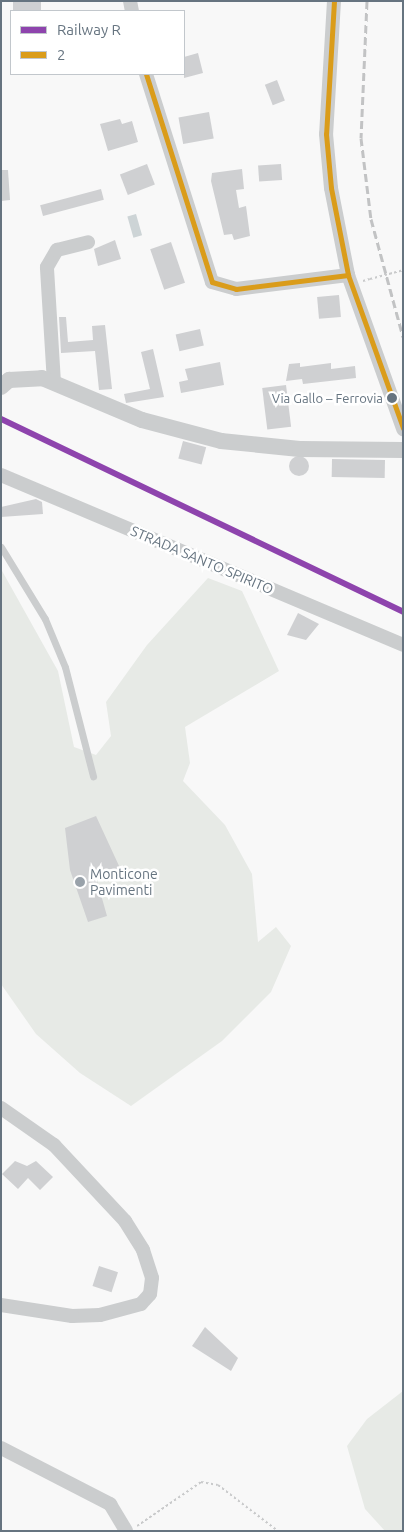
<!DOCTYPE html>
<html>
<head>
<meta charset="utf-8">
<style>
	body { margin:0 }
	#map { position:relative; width:404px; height:1532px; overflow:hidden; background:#f8f8f8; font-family:Ubuntu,sans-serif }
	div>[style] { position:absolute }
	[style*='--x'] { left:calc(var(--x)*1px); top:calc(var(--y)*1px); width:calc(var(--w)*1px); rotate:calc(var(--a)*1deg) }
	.green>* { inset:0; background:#e7eae6 }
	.water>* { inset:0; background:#cdd4d6; transform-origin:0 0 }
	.building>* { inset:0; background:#cfd0d2; transform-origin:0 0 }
	.round { border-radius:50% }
	.path>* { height:2px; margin-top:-1px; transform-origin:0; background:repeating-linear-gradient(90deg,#c9cacb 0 2.5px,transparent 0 5px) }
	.service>* { height:7px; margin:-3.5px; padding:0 3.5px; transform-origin:3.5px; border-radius:3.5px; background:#cbcdce }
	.minor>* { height:14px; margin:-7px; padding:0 7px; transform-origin:7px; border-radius:7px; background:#cbcdce }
	.tertiary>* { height:16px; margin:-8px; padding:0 8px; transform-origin:8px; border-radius:8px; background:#cbcdce }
	.rail>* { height:3px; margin-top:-1.5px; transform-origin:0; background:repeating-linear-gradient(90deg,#c2c3c4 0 8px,transparent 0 12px) }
	.path-bridge>* { height:2px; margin-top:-1px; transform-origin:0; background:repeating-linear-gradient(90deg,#c9cacb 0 2.5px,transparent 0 5px) }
	.bus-1>* { height:5px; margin:-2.5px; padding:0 2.5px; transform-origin:2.5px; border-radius:2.5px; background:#da9c1a }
	.rail-1>* { height:6px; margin:-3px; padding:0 3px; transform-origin:3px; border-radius:3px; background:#8e44ad }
	.dots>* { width:14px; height:14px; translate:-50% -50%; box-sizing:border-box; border:2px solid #fff; border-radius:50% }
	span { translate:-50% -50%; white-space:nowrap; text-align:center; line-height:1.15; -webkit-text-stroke:5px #fff; paint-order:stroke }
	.bus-label { font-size:13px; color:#667480 }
	.right { translate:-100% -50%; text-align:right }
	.street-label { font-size:14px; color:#667480 }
	.poi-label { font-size:14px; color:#667480 }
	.left { translate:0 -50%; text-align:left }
	.frame { position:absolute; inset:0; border:2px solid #667480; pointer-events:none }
	.legend { position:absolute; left:10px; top:10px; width:175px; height:65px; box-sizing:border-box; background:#fff; border:1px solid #c2c7cc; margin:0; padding:6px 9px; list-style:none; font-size:15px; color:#667480 }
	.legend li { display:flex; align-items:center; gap:10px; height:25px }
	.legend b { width:25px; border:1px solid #c2c7cc }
</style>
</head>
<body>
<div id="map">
	<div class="green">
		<div style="clip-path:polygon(1px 569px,58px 671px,74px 747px,96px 755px,111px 736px,106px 702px,147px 645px,208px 578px,242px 591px,279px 671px,185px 727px,190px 763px,183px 781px,225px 825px,252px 874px,258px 942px,276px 927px,291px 946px,271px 992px,222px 1041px,131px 1106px,80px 1073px,36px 1034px,1px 984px)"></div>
		<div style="clip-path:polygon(403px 1391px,403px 1531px,385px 1531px,365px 1509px,347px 1446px,367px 1419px)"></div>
	</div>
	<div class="water">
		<div style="left:136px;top:214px;width:22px;height:9px;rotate:74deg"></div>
	</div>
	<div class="building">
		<div style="left:13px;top:1px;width:28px;height:10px"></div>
		<div style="clip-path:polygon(198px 53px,203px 73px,184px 78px,184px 57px)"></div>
		<div style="left:277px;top:80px;width:22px;height:13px;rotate:69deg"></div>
		<div style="left:209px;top:112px;width:27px;height:31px;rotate:80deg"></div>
		<div style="clip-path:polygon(120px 119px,122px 124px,132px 121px,138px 142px,108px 151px,100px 124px)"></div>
		<div style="left:147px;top:164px;width:22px;height:29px;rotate:69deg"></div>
		<div style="left:281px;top:164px;width:16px;height:23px;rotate:86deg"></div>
		<div style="clip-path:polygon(242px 169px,244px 189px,236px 190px,239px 208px,246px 206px,250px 236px,234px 240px,232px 234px,224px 235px,211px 181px,212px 173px)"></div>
		<div style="clip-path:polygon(1px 170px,8px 170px,10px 200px,1px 201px)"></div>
		<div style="left:101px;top:189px;width:11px;height:63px;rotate:75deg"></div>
		<div style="clip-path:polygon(115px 240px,121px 259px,98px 266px,94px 249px)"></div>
		<div style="left:171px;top:242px;width:43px;height:22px;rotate:71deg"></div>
		<div style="left:339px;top:295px;width:22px;height:22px;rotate:85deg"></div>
		<div style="clip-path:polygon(59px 317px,66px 317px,68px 342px,93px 340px,92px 326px,105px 325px,112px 389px,99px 390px,95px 351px,61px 353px)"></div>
		<div style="left:200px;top:329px;width:17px;height:25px;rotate:77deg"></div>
		<div style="clip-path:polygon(153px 349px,164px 397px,126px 403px,124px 394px,150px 389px,141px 352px)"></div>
		<div style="clip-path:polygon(220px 362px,224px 385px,181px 393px,179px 382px,188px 380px,185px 369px)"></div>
		<div style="clip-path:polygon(300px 363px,300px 367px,331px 363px,331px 369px,355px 366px,356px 378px,303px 384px,302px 379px,286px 381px,289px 364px)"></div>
		<div style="left:286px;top:385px;width:42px;height:24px;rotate:83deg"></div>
		<div style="left:183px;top:441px;width:24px;height:18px;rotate:15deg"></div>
		<div class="round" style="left:289px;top:456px;width:20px;height:20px"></div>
		<div style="left:332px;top:459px;width:53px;height:18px;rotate:1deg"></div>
		<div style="clip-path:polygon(36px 499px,42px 502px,43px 514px,1px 517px,1px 507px)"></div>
		<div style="clip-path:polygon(298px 613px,319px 624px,306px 640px,287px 635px)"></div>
		<div style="clip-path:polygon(96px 816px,120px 868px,96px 877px,107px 916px,88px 922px,70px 870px,65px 828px)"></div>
		<div style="clip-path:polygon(15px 1161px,27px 1166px,36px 1161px,53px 1177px,40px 1190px,28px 1178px,18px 1189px,2px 1174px)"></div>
		<div style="left:99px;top:1266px;width:20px;height:21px;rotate:18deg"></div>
		<div style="clip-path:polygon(205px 1327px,238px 1358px,231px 1371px,192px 1346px)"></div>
	</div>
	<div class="path">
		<div style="--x:363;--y:281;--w:7;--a:-16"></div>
		<div style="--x:137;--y:1526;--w:78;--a:-34.5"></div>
		<div style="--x:201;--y:1482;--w:17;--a:10"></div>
		<div style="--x:218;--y:1485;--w:76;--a:37.5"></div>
	</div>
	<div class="service">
		<div style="--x:1;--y:547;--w:84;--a:58.6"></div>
		<div style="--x:45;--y:619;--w:52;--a:67.4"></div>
		<div style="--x:65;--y:667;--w:113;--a:75.6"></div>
	</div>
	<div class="minor">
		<div style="--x:130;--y:1;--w:10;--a:79"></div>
		<div style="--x:334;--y:1;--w:133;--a:93.4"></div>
		<div style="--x:326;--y:134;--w:54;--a:84.7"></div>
		<div style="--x:331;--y:188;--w:89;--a:78.9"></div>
		<div style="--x:348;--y:275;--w:164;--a:70.3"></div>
		<div style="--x:146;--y:74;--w:218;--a:72.4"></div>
		<div style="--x:212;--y:282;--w:25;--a:16"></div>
		<div style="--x:236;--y:289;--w:113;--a:-7.1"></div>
		<div style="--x:54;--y:383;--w:116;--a:-93.5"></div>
		<div style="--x:47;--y:267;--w:20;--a:-60"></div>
		<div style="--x:57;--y:250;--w:32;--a:-14"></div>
		<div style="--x:1;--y:475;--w:436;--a:22.9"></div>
		<div style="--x:1;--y:1108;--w:65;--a:34.9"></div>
		<div style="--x:54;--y:1145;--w:104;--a:46.9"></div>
		<div style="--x:125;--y:1221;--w:34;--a:58"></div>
		<div style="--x:143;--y:1250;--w:29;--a:72"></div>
		<div style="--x:152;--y:1278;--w:16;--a:97"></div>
		<div style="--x:150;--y:1294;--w:13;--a:132"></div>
		<div style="--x:141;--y:1304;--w:42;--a:165"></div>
		<div style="--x:100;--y:1315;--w:28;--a:178"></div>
		<div style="--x:72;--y:1316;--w:72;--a:-171.2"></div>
		<div style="--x:1;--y:1448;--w:123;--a:27.2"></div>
		<div style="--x:110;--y:1504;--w:31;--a:59"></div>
	</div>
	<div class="tertiary">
		<div style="--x:1;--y:387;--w:11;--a:-41"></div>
		<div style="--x:9;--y:380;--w:33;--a:-3"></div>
		<div style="--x:42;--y:378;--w:108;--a:22.8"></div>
		<div style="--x:142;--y:420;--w:82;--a:14.9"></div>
		<div style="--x:221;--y:441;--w:79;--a:5.8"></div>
		<div style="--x:300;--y:449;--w:103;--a:0.6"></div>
	</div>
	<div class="rail">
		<div style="--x:367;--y:1;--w:137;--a:92.5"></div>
		<div style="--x:361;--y:138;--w:82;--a:83"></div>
		<div style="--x:371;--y:219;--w:122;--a:74.8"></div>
	</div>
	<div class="path-bridge">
		<div style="--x:370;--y:279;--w:34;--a:-15"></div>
	</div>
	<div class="bus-1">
		<div style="--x:334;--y:1;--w:133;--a:93.4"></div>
		<div style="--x:326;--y:134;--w:54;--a:84.7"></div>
		<div style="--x:331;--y:188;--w:89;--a:78.9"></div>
		<div style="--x:348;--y:275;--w:163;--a:70.2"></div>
		<div style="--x:146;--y:74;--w:218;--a:72.4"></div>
		<div style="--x:212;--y:282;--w:25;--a:16"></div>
		<div style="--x:236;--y:289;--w:113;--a:-7.1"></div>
	</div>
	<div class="rail-1">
		<div style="--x:1;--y:419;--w:446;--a:25.6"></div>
	</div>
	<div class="dots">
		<div style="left:392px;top:398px;background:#667480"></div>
		<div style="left:80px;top:882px;background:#99a2aa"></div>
	</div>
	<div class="bus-label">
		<span class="right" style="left:383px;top:398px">Via Gallo – Ferrovia</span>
	</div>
	<div class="street-label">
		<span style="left:202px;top:560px;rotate:23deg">STRADA SANTO SPIRITO</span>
	</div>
	<div class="poi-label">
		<span class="left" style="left:90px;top:882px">Monticone<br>Pavimenti</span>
	</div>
	<div class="frame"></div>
	<ul class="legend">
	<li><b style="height:6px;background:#8e44ad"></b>Railway R</li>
	<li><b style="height:6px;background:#da9c1a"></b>2</li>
	</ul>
</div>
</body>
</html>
